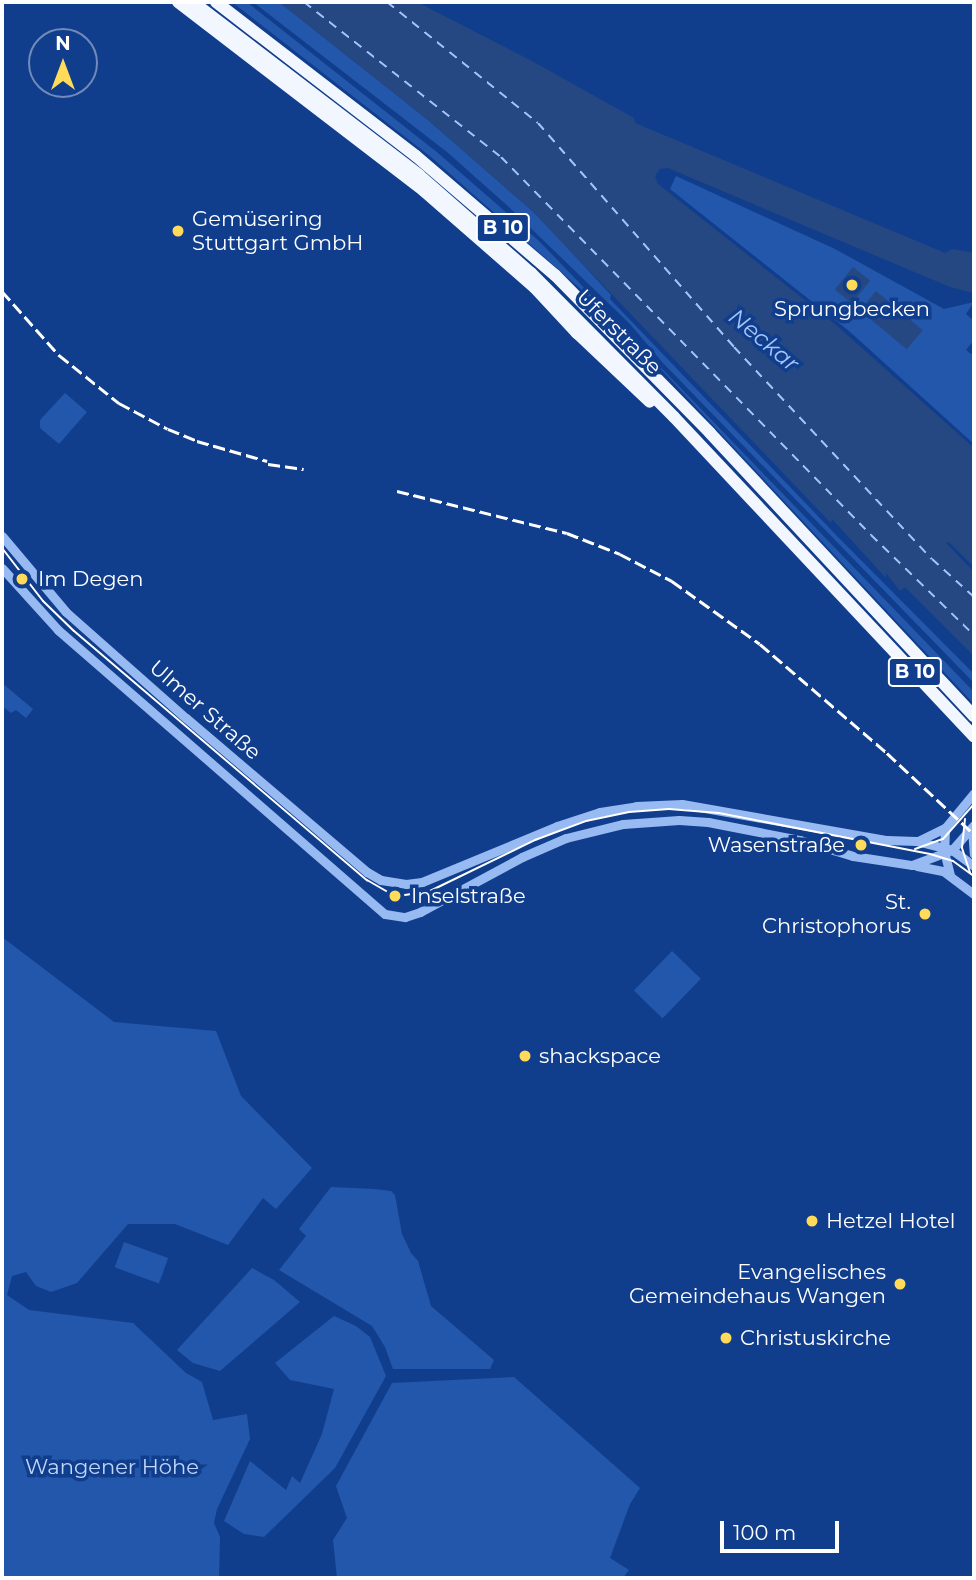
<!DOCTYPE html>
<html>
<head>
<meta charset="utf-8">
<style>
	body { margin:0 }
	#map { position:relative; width:976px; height:1580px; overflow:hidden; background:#113e8c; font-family:Montserrat,sans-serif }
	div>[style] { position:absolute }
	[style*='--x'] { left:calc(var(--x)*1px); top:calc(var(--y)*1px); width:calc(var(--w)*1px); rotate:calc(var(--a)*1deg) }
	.green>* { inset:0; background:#2257ab; transform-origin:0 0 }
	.water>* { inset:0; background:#264882; transform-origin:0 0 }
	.ferry>* { height:2px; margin-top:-1px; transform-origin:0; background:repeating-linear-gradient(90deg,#a4c5f9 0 9px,transparent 0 16px) }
	.tertiary>* { height:9px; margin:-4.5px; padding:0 4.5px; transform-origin:4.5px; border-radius:4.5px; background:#98baf2 }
	.trunk>* { height:12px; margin:-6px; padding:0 6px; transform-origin:6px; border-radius:6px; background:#f1f6ff }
	.tram>* { height:2px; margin:-1px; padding:0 1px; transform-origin:1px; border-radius:1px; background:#fff }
	.rail>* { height:2.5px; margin-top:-1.25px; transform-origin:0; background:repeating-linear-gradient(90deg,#fff 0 12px,transparent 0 17px) }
	.dots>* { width:19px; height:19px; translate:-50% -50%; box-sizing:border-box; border:4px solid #113e8c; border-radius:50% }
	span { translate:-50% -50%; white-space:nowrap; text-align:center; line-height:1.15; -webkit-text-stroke:7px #113e8c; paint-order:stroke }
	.shield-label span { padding:2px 5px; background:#113e8c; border:2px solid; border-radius:5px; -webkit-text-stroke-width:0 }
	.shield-label { font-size:19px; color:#fff; font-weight:700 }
	.poi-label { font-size:21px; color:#fff }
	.left { translate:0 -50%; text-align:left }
	.right { translate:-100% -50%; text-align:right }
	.street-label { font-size:21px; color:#fff }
	.park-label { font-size:21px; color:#bfd7fd }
	.water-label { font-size:23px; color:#a4c5f9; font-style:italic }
	.frame { position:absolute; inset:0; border:4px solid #fff; pointer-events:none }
	.north { position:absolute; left:28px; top:28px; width:70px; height:70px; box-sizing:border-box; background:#113e8c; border:2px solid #708bba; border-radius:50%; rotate:0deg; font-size:19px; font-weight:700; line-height:28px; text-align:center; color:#fff }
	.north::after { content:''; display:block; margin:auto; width:24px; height:32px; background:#ffdb59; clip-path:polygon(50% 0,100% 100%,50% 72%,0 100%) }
	.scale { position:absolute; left:720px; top:1521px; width:119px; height:32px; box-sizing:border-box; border:4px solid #fff; border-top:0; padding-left:9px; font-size:21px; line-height:24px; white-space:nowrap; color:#fff; -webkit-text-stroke:5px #113e8c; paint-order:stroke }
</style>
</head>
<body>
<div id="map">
	<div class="green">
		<div style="clip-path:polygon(232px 2px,248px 3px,438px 153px,539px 241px,974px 692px,974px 704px,610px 315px,431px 157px)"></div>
		<div style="clip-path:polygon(253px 2px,279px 2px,428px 120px,537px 215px,611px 295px,610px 299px,837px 536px,974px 674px,974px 683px,663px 363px,630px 324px,511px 209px,447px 152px)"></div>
		<div style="clip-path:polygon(676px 176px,835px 249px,944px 309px,974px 302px,966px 314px,974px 321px,974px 340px,966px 350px,974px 356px,974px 444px,849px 331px,670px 189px)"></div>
		<div style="clip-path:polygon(65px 393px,87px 412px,59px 444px,40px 428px,40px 420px)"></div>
		<div style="clip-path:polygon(2px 683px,33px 709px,26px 718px,16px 710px,11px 713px,2px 706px)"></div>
		<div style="clip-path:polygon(2px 937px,114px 1022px,216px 1031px,241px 1096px,312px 1168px,276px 1209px,263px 1198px,228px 1245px,175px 1224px,128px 1224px,77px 1283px,51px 1292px,36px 1286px,26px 1272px,12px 1276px,7px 1295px,29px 1310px,133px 1323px,186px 1373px,202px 1382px,213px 1420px,247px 1414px,250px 1439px,217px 1509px,214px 1523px,220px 1537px,219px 1578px,2px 1578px)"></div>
		<div style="left:672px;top:951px;width:40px;height:55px;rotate:44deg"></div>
		<div style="clip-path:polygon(331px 1187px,374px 1189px,391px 1191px,395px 1195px,402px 1234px,411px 1253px,418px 1261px,431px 1306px,494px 1360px,490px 1369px,393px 1369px,385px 1347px,372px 1326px,279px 1270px,306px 1236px,299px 1229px)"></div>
		<div style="left:124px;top:1242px;width:47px;height:27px;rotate:20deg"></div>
		<div style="clip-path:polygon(252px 1268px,274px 1280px,300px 1302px,220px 1371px,193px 1363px,177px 1350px)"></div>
		<div style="clip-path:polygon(334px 1316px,356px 1326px,370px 1337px,386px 1376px,335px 1468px,264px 1537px,244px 1534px,224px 1521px,250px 1461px,286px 1490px,292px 1476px,300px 1483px,322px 1434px,334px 1389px,290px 1380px,275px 1363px)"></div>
		<div style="clip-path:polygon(514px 1377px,640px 1488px,630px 1504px,610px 1558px,629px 1570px,623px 1578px,337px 1578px,333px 1540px,347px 1518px,336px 1486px,392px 1383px)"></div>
	</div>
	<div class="water">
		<div style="clip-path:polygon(279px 2px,417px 2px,530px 60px,634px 118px,635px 123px,945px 253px,952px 249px,974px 253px,974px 293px,950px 287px,668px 168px,660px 169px,655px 176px,658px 184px,835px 324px,974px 448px,974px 567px,949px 542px,946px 543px,974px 572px,974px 656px,905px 587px,900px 591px,886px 573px,886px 578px,832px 519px,831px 523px,532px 211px,428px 120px)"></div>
		<div style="left:853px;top:267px;width:22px;height:29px;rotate:39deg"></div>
		<div style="left:876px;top:291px;width:61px;height:25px;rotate:40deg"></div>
	</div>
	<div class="ferry">
		<div style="--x:304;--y:2;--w:251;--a:38.2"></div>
		<div style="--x:501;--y:157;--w:529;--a:45.61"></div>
		<div style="--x:871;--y:535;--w:144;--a:44.2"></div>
		<div style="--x:387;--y:2;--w:193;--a:38.7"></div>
		<div style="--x:538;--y:123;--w:298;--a:48.8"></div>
		<div style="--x:734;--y:347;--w:290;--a:47"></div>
		<div style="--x:932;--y:559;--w:57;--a:42.1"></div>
	</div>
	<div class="tertiary">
		<div style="--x:2;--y:536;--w:99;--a:49.9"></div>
		<div style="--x:66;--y:612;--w:160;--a:41.5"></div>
		<div style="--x:186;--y:718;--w:238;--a:40.4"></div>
		<div style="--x:367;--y:872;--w:16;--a:30"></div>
		<div style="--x:381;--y:880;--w:25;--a:9"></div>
		<div style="--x:406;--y:884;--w:16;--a:-7"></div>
		<div style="--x:422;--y:882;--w:146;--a:-22.5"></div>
		<div style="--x:557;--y:826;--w:45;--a:-18"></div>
		<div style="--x:600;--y:812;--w:36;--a:-9"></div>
		<div style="--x:636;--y:806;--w:46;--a:-2.5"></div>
		<div style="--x:682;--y:804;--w:208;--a:10"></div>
		<div style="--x:887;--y:840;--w:29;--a:2"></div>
		<div style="--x:916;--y:841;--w:37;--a:14"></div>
		<div style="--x:952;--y:850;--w:27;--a:36"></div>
		<div style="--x:2;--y:568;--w:84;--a:47.9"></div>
		<div style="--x:58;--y:630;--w:433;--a:41"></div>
		<div style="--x:385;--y:914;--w:20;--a:9"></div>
		<div style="--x:405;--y:917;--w:16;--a:-18"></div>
		<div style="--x:420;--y:912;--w:116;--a:-28.3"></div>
		<div style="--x:522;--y:857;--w:48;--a:-23.4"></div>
		<div style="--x:566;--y:838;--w:59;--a:-13.8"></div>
		<div style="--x:623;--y:824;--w:56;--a:-4.1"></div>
		<div style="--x:679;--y:820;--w:29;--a:4"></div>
		<div style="--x:708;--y:822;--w:94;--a:11.1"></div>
		<div style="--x:800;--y:840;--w:55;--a:16.8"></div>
		<div style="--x:853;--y:856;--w:60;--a:8.7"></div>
		<div style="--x:912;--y:865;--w:43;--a:-20.6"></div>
		<div style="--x:952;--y:850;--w:33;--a:-49"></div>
		<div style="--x:945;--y:828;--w:23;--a:92"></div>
		<div style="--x:944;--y:851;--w:25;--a:76"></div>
		<div style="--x:972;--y:828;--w:26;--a:86"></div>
		<div style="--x:918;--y:841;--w:30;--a:-26"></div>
		<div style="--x:945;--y:828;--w:45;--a:-50.4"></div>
		<div style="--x:917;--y:866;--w:26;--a:11"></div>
		<div style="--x:943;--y:871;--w:39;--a:37"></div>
	</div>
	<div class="trunk">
		<div style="--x:178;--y:2;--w:310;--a:37.5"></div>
		<div style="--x:424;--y:191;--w:147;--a:41.1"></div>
		<div style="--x:535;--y:288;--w:62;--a:47"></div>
		<div style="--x:577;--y:333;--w:100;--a:43.4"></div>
		<div style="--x:193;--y:2;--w:285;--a:37.4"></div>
		<div style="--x:419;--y:175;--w:149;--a:41.2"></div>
		<div style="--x:531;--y:273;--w:203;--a:45.2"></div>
		<div style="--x:674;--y:417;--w:438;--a:46.8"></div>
		<div style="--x:216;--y:2;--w:252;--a:37.6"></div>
		<div style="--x:416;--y:156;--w:183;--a:40.6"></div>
		<div style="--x:555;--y:275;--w:221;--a:45.5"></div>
		<div style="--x:710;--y:433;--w:387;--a:47"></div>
	</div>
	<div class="tram">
		<div style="--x:2;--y:548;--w:67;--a:52.3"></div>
		<div style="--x:43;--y:601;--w:43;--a:44.1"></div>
		<div style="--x:74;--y:631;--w:385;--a:40.4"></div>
		<div style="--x:367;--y:880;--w:24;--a:30"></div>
		<div style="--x:388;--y:892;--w:17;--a:10"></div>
		<div style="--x:405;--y:895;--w:25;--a:-9"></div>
		<div style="--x:430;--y:891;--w:117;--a:-25.9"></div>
		<div style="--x:535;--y:840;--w:54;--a:-20.4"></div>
		<div style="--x:586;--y:821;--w:44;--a:-11.8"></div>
		<div style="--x:629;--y:812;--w:40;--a:-4.3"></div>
		<div style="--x:669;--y:809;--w:50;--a:4.6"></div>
		<div style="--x:719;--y:813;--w:215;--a:11"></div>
		<div style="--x:930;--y:854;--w:24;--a:17"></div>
		<div style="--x:953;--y:861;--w:26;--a:36"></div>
		<div style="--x:965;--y:819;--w:29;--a:96"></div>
		<div style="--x:962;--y:848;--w:26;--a:72"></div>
		<div style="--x:915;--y:849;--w:30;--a:-20"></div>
		<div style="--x:943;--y:839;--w:47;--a:-48.5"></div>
	</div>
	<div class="rail">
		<div style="--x:2;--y:291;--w:86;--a:48.3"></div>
		<div style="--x:59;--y:355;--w:77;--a:38.7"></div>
		<div style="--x:119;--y:403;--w:55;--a:28"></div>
		<div style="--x:168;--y:429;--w:31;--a:22"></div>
		<div style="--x:197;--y:441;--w:73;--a:15.9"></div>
		<div style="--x:268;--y:464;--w:36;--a:8"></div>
		<div style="--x:397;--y:491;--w:175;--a:13.9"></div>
		<div style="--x:567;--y:533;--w:57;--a:21.6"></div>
		<div style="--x:620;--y:554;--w:59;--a:27.4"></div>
		<div style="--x:672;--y:581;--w:108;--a:35.6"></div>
		<div style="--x:760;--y:644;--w:167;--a:40.6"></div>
		<div style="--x:887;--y:753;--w:119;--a:43"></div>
	</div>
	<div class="dots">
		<div style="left:178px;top:231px;background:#ffdb59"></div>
		<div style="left:852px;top:285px;background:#ffdb59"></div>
		<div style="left:22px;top:579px;background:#ffdb59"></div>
		<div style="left:861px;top:845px;background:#ffdb59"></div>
		<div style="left:395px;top:896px;background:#ffdb59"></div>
		<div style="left:925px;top:914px;background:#ffdb59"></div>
		<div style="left:525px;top:1056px;background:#ffdb59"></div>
		<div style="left:812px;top:1221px;background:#ffdb59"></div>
		<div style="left:900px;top:1284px;background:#ffdb59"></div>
		<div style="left:726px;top:1338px;background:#ffdb59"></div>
	</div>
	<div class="shield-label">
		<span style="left:503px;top:228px">B 10</span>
		<span style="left:915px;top:672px">B 10</span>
	</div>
	<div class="poi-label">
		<span class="left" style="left:192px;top:231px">Gemüsering<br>Stuttgart GmbH</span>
		<span style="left:852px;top:309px">Sprungbecken</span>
		<span class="left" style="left:38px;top:579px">Im Degen</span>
		<span class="right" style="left:845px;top:845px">Wasenstraße</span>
		<span class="left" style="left:411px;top:896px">Inselstraße</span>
		<span class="right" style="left:911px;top:914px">St.<br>Christophorus</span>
		<span class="left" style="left:539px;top:1056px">shackspace</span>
		<span class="left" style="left:826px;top:1221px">Hetzel Hotel</span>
		<span class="right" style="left:886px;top:1284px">Evangelisches<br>Gemeindehaus Wangen</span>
		<span class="left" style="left:740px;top:1338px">Christuskirche</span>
	</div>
	<div class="street-label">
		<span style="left:619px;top:332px;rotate:45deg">Uferstraße</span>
		<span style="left:205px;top:710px;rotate:41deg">Ulmer Straße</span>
	</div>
	<div class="park-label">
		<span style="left:112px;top:1467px">Wangener Höhe</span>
	</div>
	<div class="water-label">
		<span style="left:764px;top:340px;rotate:40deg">Neckar</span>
	</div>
	<div class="frame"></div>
	<div class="north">N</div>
	<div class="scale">100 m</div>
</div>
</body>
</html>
